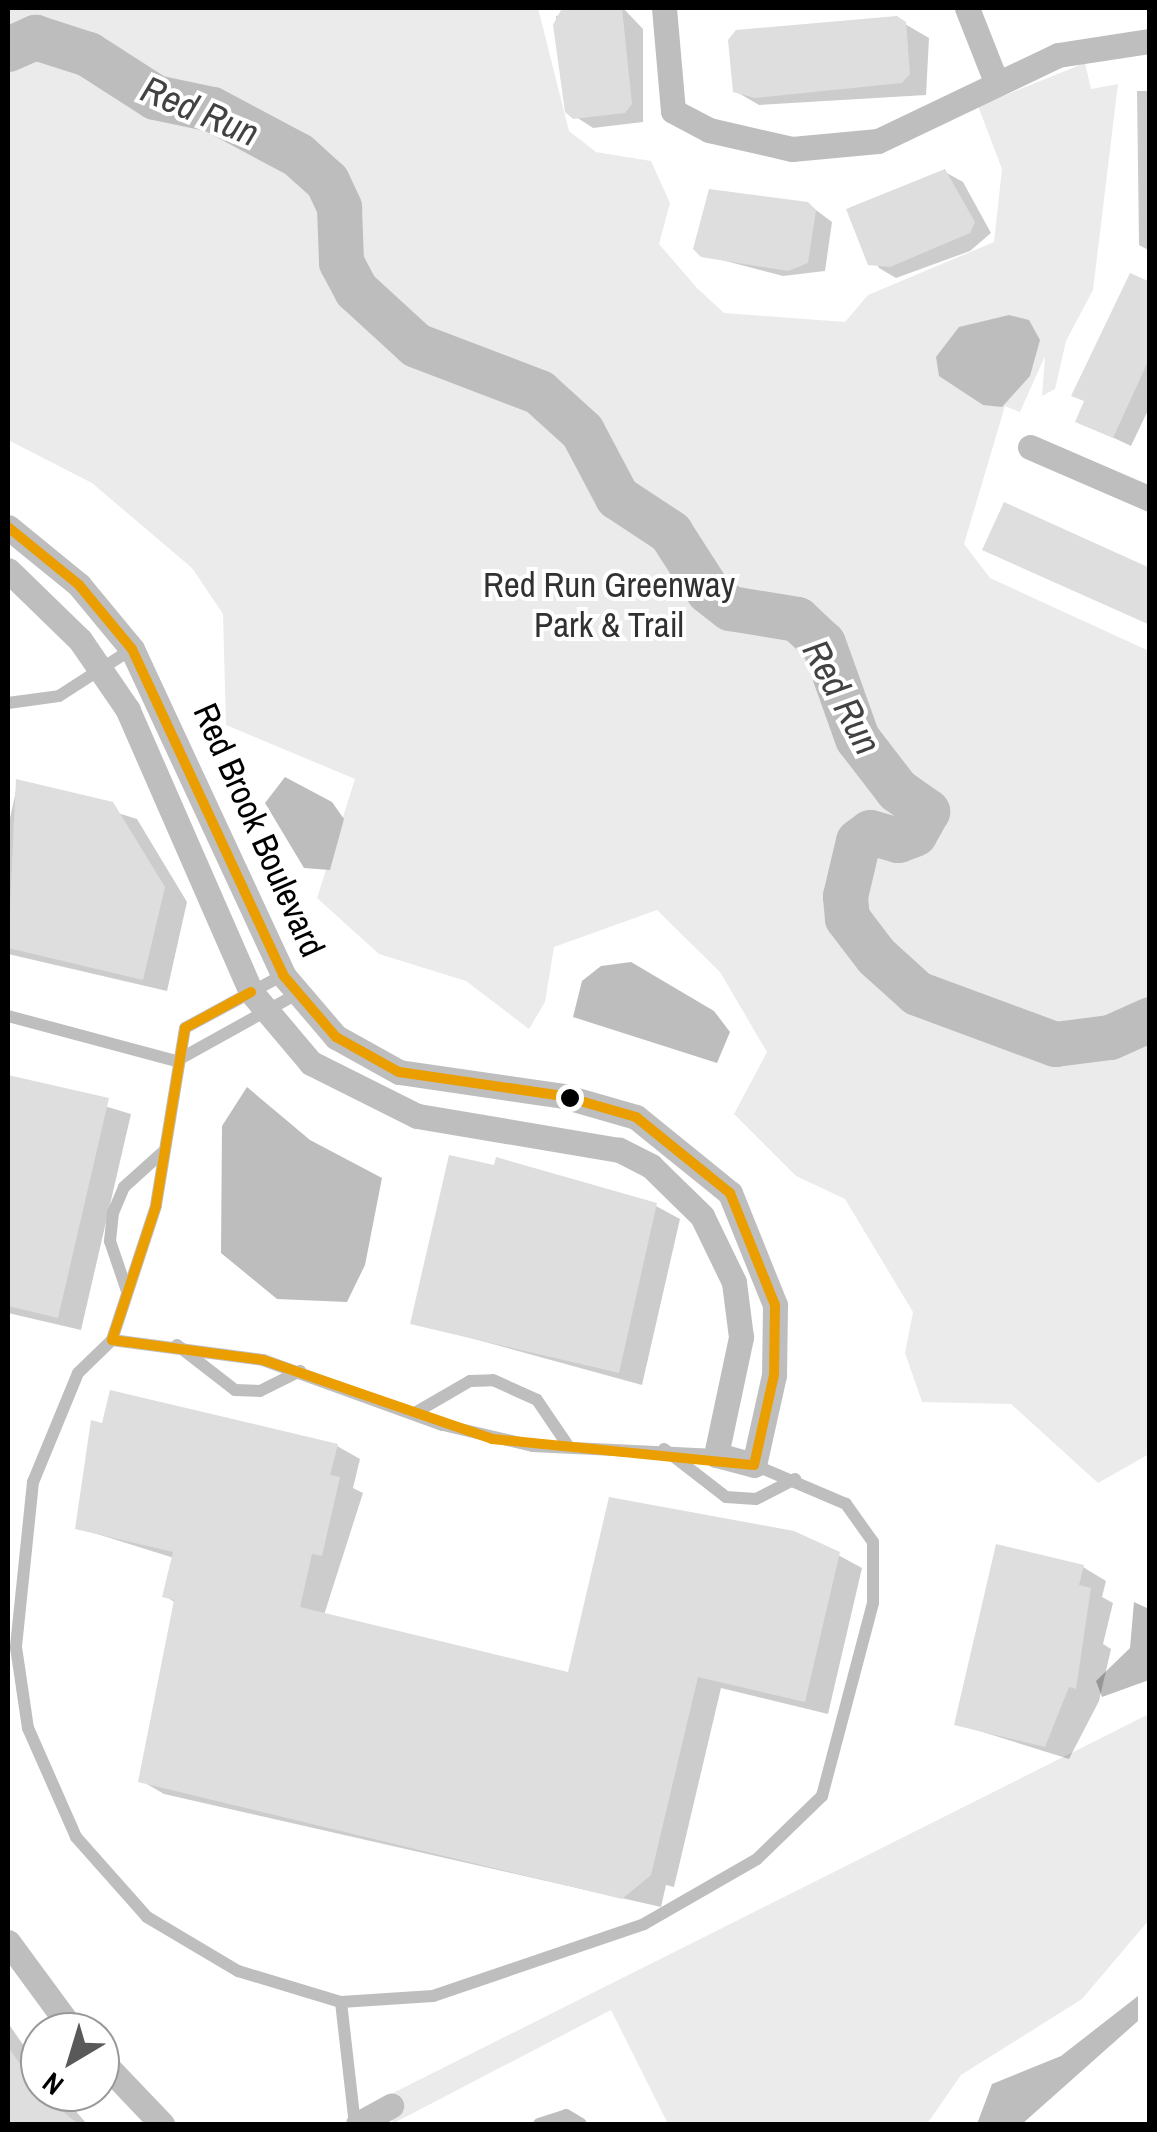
<!DOCTYPE html>
<html>
<head>
<meta charset="utf-8">
<style>
	body { margin:0 }
	#map { position:relative; width:1157px; height:2132px; overflow:hidden; background:#fff; font-family:"Archivo Narrow",sans-serif }
	div>[style] { position:absolute }
	[style*='--x'] { left:calc(var(--x)*1px); top:calc(var(--y)*1px); width:calc(var(--w)*1px); rotate:calc(var(--a)*1deg) }
	.green>* { inset:0; background:#ebebeb }
	.water>* { inset:0; background:#bdbdbd }
	.shadow>* { inset:0; background:#0003 }
	.river>* { height:45px; margin:-22.5px; padding:0 22.5px; transform-origin:22.5px; border-radius:22.5px; background:#bdbdbd }
	.building>* { inset:0; background:#dedede }
	.service>* { height:12px; margin:-6px; padding:0 6px; transform-origin:6px; border-radius:6px; background:#bebebe }
	.minor>* { height:25px; margin:-12.5px; padding:0 12.5px; transform-origin:12.5px; border-radius:12.5px; background:#bebebe }
	.bus-1>* { height:10px; margin:-5px; padding:0 5px; transform-origin:5px; border-radius:5px; background:#eb9e00 }
	.dots>* { width:28px; height:28px; translate:-50% -50%; box-sizing:border-box; border:5px solid #fff; border-radius:50% }
	span { translate:-50% -50%; white-space:nowrap; text-align:center; line-height:1.15; -webkit-text-stroke:8px #fff; paint-order:stroke }
	.park-label { font-size:35px; color:#313131 }
	.street-label { font-size:35px; color:#000 }
	.water-label { font-size:38px; color:#424242; font-style:italic }
	.frame { position:absolute; inset:0; border:10px solid #000; pointer-events:none }
	.north { position:absolute; left:20px; top:2012px; width:100px; height:100px; box-sizing:border-box; background:#fff; border:2px solid #999; border-radius:50%; rotate:218deg; font-size:28px; font-weight:700; line-height:40px; text-align:center; color:#000 }
	.north::after { content:''; display:block; margin:auto; width:35px; height:45px; background:#595959; clip-path:polygon(50% 0,100% 100%,50% 72%,0 100%) }
</style>
</head>
<body>
<div id="map">
	<div class="green">
		<div style="clip-path:polygon(8px 8px,538px 8px,569px 131px,596px 152px,651px 161px,670px 203px,659px 244px,697px 288px,724px 313px,845px 322px,868px 295px,994px 242px,1002px 169px,978px 106px,1085px 63px,1091px 89px,1118px 84px,1093px 290px,1066px 341px,1055px 389px,1042px 396px,1045px 356px,1020px 412px,1005px 406px,964px 544px,990px 578px,1149px 651px,1149px 1454px,1098px 1483px,1011px 1404px,922px 1402px,905px 1353px,913px 1312px,845px 1199px,796px 1176px,734px 1114px,767px 1052px,720px 972px,657px 910px,554px 947px,545px 1002px,529px 1029px,466px 981px,379px 954px,317px 898px,355px 779px,226px 725px,223px 614px,192px 568px,92px 483px,8px 440px)"></div>
		<div style="clip-path:polygon(1149px 1714px,1149px 1920px,1082px 1999px,961px 2075px,927px 2124px,668px 2124px,611px 2010px,394px 2123px,379px 2100px)"></div>
	</div>
	<div class="water">
		<div style="clip-path:polygon(1009px 315px,1029px 320px,1040px 340px,1030px 376px,1002px 407px,983px 405px,939px 376px,936px 357px,959px 327px)"></div>
		<div style="clip-path:polygon(285px 777px,332px 802px,344px 819px,330px 870px,304px 868px,265px 803px)"></div>
		<div style="clip-path:polygon(631px 962px,714px 1011px,730px 1032px,717px 1063px,573px 1017px,582px 981px,601px 966px)"></div>
		<div style="clip-path:polygon(247px 1087px,310px 1140px,382px 1178px,365px 1265px,347px 1302px,277px 1299px,221px 1253px,222px 1126px)"></div>
		<div style="clip-path:polygon(1134px 1602px,1149px 1609px,1149px 1680px,1102px 1697px,1096px 1681px,1130px 1648px)"></div>
		<div style="clip-path:polygon(1138px 1996px,1138px 2021px,1022px 2124px,977px 2124px,992px 2084px,1061px 2056px)"></div>
	</div>
	<div class="shadow">
		<div style="clip-path:polygon(589px 8px,623px 8px,643px 29px,643px 122px,593px 128px,567px 111px,556px 16px)"></div>
		<div style="clip-path:polygon(905px 24px,929px 38px,926px 95px,759px 105px,735px 91px)"></div>
		<div style="clip-path:polygon(1137px 91px,1150px 91px,1150px 251px,1139px 245px)"></div>
		<div style="clip-path:polygon(945px 172px,963px 182px,991px 233px,970px 251px,896px 278px,879px 268px,849px 210px)"></div>
		<div style="clip-path:polygon(808px 204px,832px 222px,825px 271px,783px 276px,714px 258px)"></div>
		<div style="clip-path:polygon(1150px 284px,1150px 406px,1131px 446px,1078px 421px)"></div>
		<div style="clip-path:polygon(18px 782px,137px 819px,187px 902px,167px 991px,8px 954px,8px 827px)"></div>
		<div style="clip-path:polygon(8px 1077px,131px 1114px,81px 1330px,8px 1313px)"></div>
		<div style="clip-path:polygon(656px 1206px,680px 1219px,642px 1385px,412px 1322px)"></div>
		<div style="clip-path:polygon(337px 1446px,360px 1459px,353px 1488px,363px 1493px,324px 1615px,569px 1675px,838px 1555px,862px 1568px,828px 1714px,721px 1688px,674px 1887px,666px 1885px,661px 1907px,164px 1794px,140px 1780px,176px 1603px,165px 1596px,174px 1558px,78px 1528px)"></div>
		<div style="clip-path:polygon(1083px 1567px,1106px 1581px,1102px 1597px,1113px 1603px,1103px 1644px,1111px 1649px,1099px 1701px,1069px 1759px,957px 1724px)"></div>
		<div style="clip-path:polygon(8px 2023px,40px 2069px,40px 2092px,59px 2092px,87px 2124px,8px 2124px)"></div>
	</div>
	<div class="river">
		<div style="--x:8;--y:49;--w:30;--a:-24"></div>
		<div style="--x:35;--y:37;--w:56;--a:17.8"></div>
		<div style="--x:88;--y:54;--w:80;--a:32.7"></div>
		<div style="--x:155;--y:97;--w:58;--a:11.9"></div>
		<div style="--x:212;--y:109;--w:98;--a:28.1"></div>
		<div style="--x:298;--y:155;--w:39;--a:42"></div>
		<div style="--x:327;--y:181;--w:29;--a:65"></div>
		<div style="--x:339;--y:207;--w:55;--a:87.9"></div>
		<div style="--x:341;--y:262;--w:32;--a:62"></div>
		<div style="--x:356;--y:290;--w:81;--a:42.5"></div>
		<div style="--x:416;--y:345;--w:132;--a:20.9"></div>
		<div style="--x:539;--y:392;--w:58;--a:42.2"></div>
		<div style="--x:582;--y:431;--w:75;--a:62.1"></div>
		<div style="--x:617;--y:497;--w:64;--a:33.4"></div>
		<div style="--x:670;--y:532;--w:70;--a:57.2"></div>
		<div style="--x:708;--y:591;--w:28;--a:38"></div>
		<div style="--x:730;--y:608;--w:68;--a:9.3"></div>
		<div style="--x:797;--y:619;--w:35;--a:43"></div>
		<div style="--x:823;--y:643;--w:101;--a:70.3"></div>
		<div style="--x:857;--y:738;--w:66;--a:52.4"></div>
		<div style="--x:897;--y:790;--w:37;--a:35"></div>
		<div style="--x:927;--y:811;--w:26;--a:119"></div>
		<div style="--x:914;--y:834;--w:17;--a:159"></div>
		<div style="--x:898;--y:840;--w:29;--a:-164"></div>
		<div style="--x:870;--y:832;--w:15;--a:143"></div>
		<div style="--x:858;--y:841;--w:57;--a:103.3"></div>
		<div style="--x:845;--y:896;--w:22;--a:85"></div>
		<div style="--x:847;--y:918;--w:48;--a:52.7"></div>
		<div style="--x:876;--y:956;--w:55;--a:42.1"></div>
		<div style="--x:917;--y:993;--w:147;--a:20.3"></div>
		<div style="--x:1055;--y:1044;--w:55;--a:-7.3"></div>
		<div style="--x:1110;--y:1037;--w:44;--a:-24.2"></div>
	</div>
	<div class="building">
		<div style="clip-path:polygon(562px 8px,622px 8px,632px 104px,625px 113px,573px 119px,565px 112px,553px 25px)"></div>
		<div style="clip-path:polygon(897px 16px,906px 22px,910px 74px,902px 83px,755px 98px,733px 92px,728px 40px,736px 30px)"></div>
		<div style="clip-path:polygon(945px 169px,975px 222px,970px 233px,890px 267px,868px 265px,846px 209px)"></div>
		<div style="clip-path:polygon(709px 189px,808px 202px,816px 210px,808px 263px,788px 271px,701px 257px,693px 249px)"></div>
		<div style="clip-path:polygon(1130px 273px,1150px 282px,1150px 357px,1113px 438px,1075px 422px,1084px 401px,1071px 396px)"></div>
		<div style="clip-path:polygon(1004px 502px,1150px 568px,1150px 625px,982px 550px)"></div>
		<div style="clip-path:polygon(16px 779px,113px 802px,165px 887px,143px 980px,8px 948px)"></div>
		<div style="clip-path:polygon(8px 1075px,109px 1098px,58px 1318px,8px 1306px)"></div>
		<div style="clip-path:polygon(449px 1155px,494px 1165px,496px 1157px,657px 1203px,619px 1373px,410px 1324px)"></div>
		<div style="clip-path:polygon(110px 1390px,338px 1444px,330px 1475px,340px 1477px,322px 1556px,312px 1554px,300px 1607px,568px 1672px,609px 1497px,794px 1531px,840px 1552px,805px 1702px,698px 1677px,651px 1875px,622px 1899px,138px 1782px,174px 1600px,162px 1597px,173px 1552px,75px 1529px,91px 1420px,102px 1423px)"></div>
		<div style="clip-path:polygon(996px 1544px,1084px 1565px,1079px 1585px,1091px 1588px,1076px 1689px,1069px 1687px,1045px 1747px,954px 1725px)"></div>
		<div style="clip-path:polygon(8px 2047px,40px 2092px,78px 2124px,8px 2124px)"></div>
	</div>
	<div class="service">
		<div style="--x:8;--y:703;--w:51;--a:-7.8"></div>
		<div style="--x:59;--y:696;--w:87;--a:-32.8"></div>
		<div style="--x:283;--y:975;--w:111;--a:151.6"></div>
		<div style="--x:185;--y:1028;--w:180;--a:99.3"></div>
		<div style="--x:156;--y:1206;--w:141;--a:108.2"></div>
		<div style="--x:112;--y:1340;--w:152;--a:7.5"></div>
		<div style="--x:263;--y:1360;--w:191;--a:19.9"></div>
		<div style="--x:443;--y:1425;--w:92;--a:13.1"></div>
		<div style="--x:533;--y:1446;--w:183;--a:2.8"></div>
		<div style="--x:8;--y:1016;--w:174;--a:15"></div>
		<div style="--x:176;--y:1061;--w:138;--a:-29"></div>
		<div style="--x:127;--y:1291;--w:53;--a:-108.8"></div>
		<div style="--x:110;--y:1241;--w:28;--a:-84"></div>
		<div style="--x:113;--y:1213;--w:28;--a:-67"></div>
		<div style="--x:124;--y:1187;--w:54;--a:-42"></div>
		<div style="--x:112;--y:1340;--w:47;--a:135.9"></div>
		<div style="--x:78;--y:1373;--w:118;--a:112.4"></div>
		<div style="--x:33;--y:1482;--w:166;--a:95.9"></div>
		<div style="--x:16;--y:1647;--w:82;--a:81.6"></div>
		<div style="--x:28;--y:1728;--w:119;--a:66.2"></div>
		<div style="--x:76;--y:1837;--w:107;--a:48.4"></div>
		<div style="--x:147;--y:1917;--w:106;--a:30.7"></div>
		<div style="--x:238;--y:1971;--w:108;--a:16.8"></div>
		<div style="--x:341;--y:2002;--w:92;--a:-3.7"></div>
		<div style="--x:433;--y:1996;--w:223;--a:-18.8"></div>
		<div style="--x:644;--y:1924;--w:130;--a:-29.9"></div>
		<div style="--x:757;--y:1859;--w:91;--a:-44.1"></div>
		<div style="--x:822;--y:1796;--w:200;--a:-75.2"></div>
		<div style="--x:873;--y:1603;--w:61;--a:-90"></div>
		<div style="--x:873;--y:1542;--w:47;--a:-125.4"></div>
		<div style="--x:846;--y:1504;--w:100;--a:-157"></div>
		<div style="--x:177;--y:1345;--w:73;--a:37.8"></div>
		<div style="--x:235;--y:1390;--w:25;--a:2"></div>
		<div style="--x:260;--y:1391;--w:45;--a:-26.6"></div>
		<div style="--x:413;--y:1414;--w:66;--a:-30.1"></div>
		<div style="--x:470;--y:1381;--w:23;--a:-2"></div>
		<div style="--x:493;--y:1380;--w:48;--a:24.4"></div>
		<div style="--x:537;--y:1400;--w:57;--a:55.8"></div>
		<div style="--x:664;--y:1449;--w:78;--a:37.7"></div>
		<div style="--x:726;--y:1497;--w:30;--a:4"></div>
		<div style="--x:756;--y:1499;--w:44;--a:-27.1"></div>
		<div style="--x:341;--y:2002;--w:123;--a:83.5"></div>
		<div style="--x:539;--y:2124;--w:28;--a:-18"></div>
		<div style="--x:566;--y:2115;--w:17;--a:31"></div>
	</div>
	<div class="minor">
		<div style="--x:664;--y:8;--w:103;--a:85"></div>
		<div style="--x:673;--y:111;--w:41;--a:27.8"></div>
		<div style="--x:709;--y:130;--w:85;--a:12.9"></div>
		<div style="--x:792;--y:149;--w:86;--a:-5.3"></div>
		<div style="--x:878;--y:141;--w:199;--a:-25.5"></div>
		<div style="--x:1058;--y:55;--w:93;--a:-8.7"></div>
		<div style="--x:967;--y:8;--w:76;--a:68.5"></div>
		<div style="--x:1030;--y:447;--w:131;--a:23.4"></div>
		<div style="--x:8;--y:527;--w:92;--a:39.2"></div>
		<div style="--x:79;--y:585;--w:83;--a:50.4"></div>
		<div style="--x:132;--y:649;--w:359;--a:65.1"></div>
		<div style="--x:283;--y:975;--w:82;--a:49.5"></div>
		<div style="--x:336;--y:1037;--w:72;--a:29.1"></div>
		<div style="--x:399;--y:1072;--w:166;--a:8.3"></div>
		<div style="--x:563;--y:1096;--w:76;--a:16"></div>
		<div style="--x:636;--y:1117;--w:121;--a:39"></div>
		<div style="--x:730;--y:1193;--w:121;--a:68.1"></div>
		<div style="--x:775;--y:1305;--w:70;--a:90.8"></div>
		<div style="--x:774;--y:1375;--w:92;--a:102.5"></div>
		<div style="--x:754;--y:1465;--w:39;--a:-165"></div>
		<div style="--x:716;--y:1455;--w:121;--a:-78"></div>
		<div style="--x:741;--y:1337;--w:55;--a:-97.3"></div>
		<div style="--x:734;--y:1282;--w:73;--a:-115.9"></div>
		<div style="--x:702;--y:1216;--w:71;--a:-135.6"></div>
		<div style="--x:651;--y:1166;--w:36;--a:-153"></div>
		<div style="--x:619;--y:1150;--w:205;--a:-170.4"></div>
		<div style="--x:417;--y:1116;--w:119;--a:-153.4"></div>
		<div style="--x:311;--y:1063;--w:93;--a:-130.2"></div>
		<div style="--x:251;--y:992;--w:308;--a:-113.6"></div>
		<div style="--x:128;--y:710;--w:85;--a:-124.4"></div>
		<div style="--x:80;--y:640;--w:100;--a:-135.8"></div>
		<div style="--x:8;--y:1942;--w:112;--a:53.7"></div>
		<div style="--x:100;--y:2059;--w:90;--a:46.4"></div>
		<div style="--x:358;--y:2124;--w:38;--a:-29"></div>
	</div>
	<div class="bus-1">
		<div style="--x:8;--y:527;--w:92;--a:39.2"></div>
		<div style="--x:79;--y:585;--w:83;--a:50.4"></div>
		<div style="--x:132;--y:649;--w:359;--a:65.1"></div>
		<div style="--x:283;--y:975;--w:82;--a:49.5"></div>
		<div style="--x:336;--y:1037;--w:72;--a:29.1"></div>
		<div style="--x:399;--y:1072;--w:166;--a:8.3"></div>
		<div style="--x:563;--y:1096;--w:76;--a:16"></div>
		<div style="--x:636;--y:1117;--w:121;--a:39"></div>
		<div style="--x:730;--y:1193;--w:121;--a:68.1"></div>
		<div style="--x:775;--y:1305;--w:70;--a:90.8"></div>
		<div style="--x:774;--y:1375;--w:92;--a:102.5"></div>
		<div style="--x:251;--y:992;--w:75;--a:151.4"></div>
		<div style="--x:185;--y:1028;--w:180;--a:99.3"></div>
		<div style="--x:156;--y:1206;--w:141;--a:108.2"></div>
		<div style="--x:112;--y:1340;--w:152;--a:7.5"></div>
		<div style="--x:263;--y:1360;--w:242;--a:19"></div>
		<div style="--x:492;--y:1439;--w:263;--a:5.7"></div>
	</div>
	<div class="dots">
		<div style="left:570px;top:1098px;background:#000"></div>
	</div>
	<div class="park-label">
		<span style="left:609px;top:605px">Red Run Greenway<br>Park &amp; Trail</span>
	</div>
	<div class="street-label">
		<span style="left:259px;top:830px;rotate:66deg">Red Brook Boulevard</span>
	</div>
	<div class="water-label">
		<span style="left:200px;top:111px;rotate:23deg">Red Run</span>
		<span style="left:842px;top:697px;rotate:62deg">Red Run</span>
	</div>
	<div class="frame"></div>
	<div class="north">N</div>
</div>
</body>
</html>
